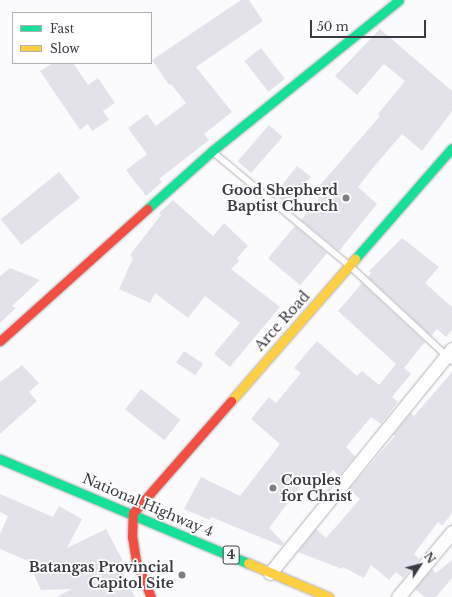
<!DOCTYPE html>
<html>
<head>
<meta charset="utf-8">
<style>
	body { margin:0 }
	#map { position:relative; width:452px; height:597px; overflow:hidden; background:#fbfbfe; font-family:"Libre Baskerville",serif }
	div>[style] { position:absolute }
	[style*='--x'] { left:calc(var(--x)*1px); top:calc(var(--y)*1px); width:calc(var(--w)*1px); rotate:calc(var(--a)*1deg) }
	.building>* { inset:0; background:#e3e2ea; transform-origin:0 0 }
	.roads { filter:drop-shadow(0 0 1px #b2b2b7) drop-shadow(0 0 1px #b2b2b7) }
	.lane>* { height:6px; margin:-3px; padding:0 3px; transform-origin:3px; border-radius:3px; background:#fefeff }
	.street>* { height:13px; margin:-6.5px; padding:0 6.5px; transform-origin:6.5px; border-radius:6.5px; background:#fefeff }
	.fast>* { height:9px; margin:-4.5px; padding:0 4.5px; transform-origin:4.5px; border-radius:4.5px; background:#16e098 }
	.slow>* { height:9px; margin:-4.5px; padding:0 4.5px; transform-origin:4.5px; border-radius:4.5px; background:#ffcf43 }
	.jam>* { height:9px; margin:-4.5px; padding:0 4.5px; transform-origin:4.5px; border-radius:4.5px; background:#f24e42 }
	.dots>* { width:11px; height:11px; translate:-50% -50%; box-sizing:border-box; border:2px solid #fff; border-radius:50% }
	span { translate:-50% -50%; white-space:nowrap; text-align:center; line-height:1.15; -webkit-text-stroke:3.5px #fff; paint-order:stroke }
	.shield-label span { padding:1px 3px; background:#fff; border:1px solid; border-radius:3px; -webkit-text-stroke-width:0 }
	.shield-label { font-size:13px; color:#3b3a44; font-weight:700 }
	.poi-label { font-size:14px; color:#3b3a44; font-weight:700 }
	.right { translate:-100% -50%; text-align:right }
	.left { translate:0 -50%; text-align:left }
	.street-label { font-size:14px; color:#3b3a44 }
	.legend { position:absolute; left:12px; top:12px; width:140px; height:52px; box-sizing:border-box; background:#fff; border:1px solid #b1b0b4; margin:0; padding:5px 7px; list-style:none; font-size:12px; color:#3b3a44 }
	.legend li { display:flex; align-items:center; gap:8px; height:20px }
	.legend b { width:20px; border:1px solid #b1b0b4 }
	.north { position:absolute; left:400px; top:545px; width:40px; height:40px; -webkit-text-stroke:3px #fff; paint-order:stroke; rotate:54deg; font-size:11px; font-weight:700; line-height:16px; text-align:center; color:#3b3a44 }
	.north::after { content:''; display:block; margin:auto; width:14px; height:18px; background:#3b3a44; clip-path:polygon(50% 0,100% 100%,50% 72%,0 100%) }
	.scale { position:absolute; left:310px; top:20px; width:116px; height:18px; box-sizing:border-box; border:2px solid #3b3a44; border-top:0; padding-left:5px; font-size:12px; line-height:14px; white-space:nowrap; color:#3b3a44; -webkit-text-stroke:3px #fff; paint-order:stroke }
</style>
</head>
<body>
<div id="map">
	<div class="building">
		<div style="clip-path:polygon(241px 0,249px 0,263px 21px,196px 67px,232px 112px,204px 134px,209px 140px,159px 179px,162px 182px,146px 196px,126px 170px,147px 154px,128px 128px,147px 114px,156px 126px,186px 103px,171px 84px,169px 85px,152px 60px)"></div>
		<div style="clip-path:polygon(380px 29px,452px 91px,452px 111px,422px 151px,402px 134px,372px 169px,358px 187px,377px 204px,339px 251px,301px 220px,320px 197px,314px 192px,380px 116px,378px 114px,405px 81px,384px 64px,357px 95px,335px 76px)"></div>
		<div style="left:261px;top:48px;width:39px;height:21px;rotate:52deg"></div>
		<div style="clip-path:polygon(53px 63px,73px 63px,88px 85px,98px 78px,115px 103px,103px 111px,109px 120px,92px 131px,88px 124px,80px 130px,40px 71px)"></div>
		<div style="left:269px;top:125px;width:18px;height:48px;rotate:41deg"></div>
		<div style="clip-path:polygon(297px 166px,311px 177px,286px 204px,275px 194px)"></div>
		<div style="left:59px;top:172px;width:33px;height:75px;rotate:51deg"></div>
		<div style="clip-path:polygon(173px 200px,213px 236px,224px 223px,248px 246px,237px 258px,239px 261px,231px 269px,280px 307px,230px 367px,214px 354px,240px 323px,205px 296px,188px 318px,155px 293px,150px 303px,119px 289px,133px 258px,130px 255px,161px 215px,159px 213px)"></div>
		<div style="left:295px;top:226px;width:42px;height:42px;rotate:40deg"></div>
		<div style="clip-path:polygon(402px 238px,439px 267px,425px 283px,452px 307px,452px 330px,446px 337px,437px 329px,431px 336px,368px 277px,371px 273px,369px 271px)"></div>
		<div style="clip-path:polygon(10px 268px,40px 280px,12px 306px,16px 308px,0 323px,0 276px)"></div>
		<div style="clip-path:polygon(362px 283px,425px 342px,404px 368px,411px 374px,392px 397px,398px 402px,381px 424px,371px 417px,346px 447px,355px 456px,339px 476px,333px 470px,315px 491px,304px 482px,269px 528px,284px 543px,282px 546px,211px 517px,210px 520px,184px 509px,201px 477px,240px 496px,280px 444px,251px 419px,269px 397px,276px 403px,301px 373px,294px 368px,317px 341px,357px 376px,362px 371px,379px 385px,396px 364px,338px 311px)"></div>
		<div style="left:184px;top:351px;width:23px;height:14px;rotate:34deg"></div>
		<div style="clip-path:polygon(22px 365px,39px 383px,29px 392px,37px 401px,0 434px,0 382px)"></div>
		<div style="clip-path:polygon(452px 372px,452px 513px,442px 526px,438px 522px,414px 554px,419px 559px,403px 578px,396px 572px,389px 580px,371px 565px,364px 578px,343px 567px,342px 569px,298px 552px,316px 529px,326px 538px,360px 499px,349px 489px,395px 436px,393px 435px,411px 413px,414px 416px)"></div>
		<div style="left:141px;top:389px;width:50px;height:26px;rotate:38deg"></div>
		<div style="clip-path:polygon(0 494px,53px 517px,59px 506px,82px 519px,67px 548px,106px 529px,123px 561px,119px 563px,135px 597px,56px 597px,72px 589px,41px 590px,28px 561px,0 549px,0 534px,8px 516px,0 512px)"></div>
		<div style="clip-path:polygon(452px 560px,452px 578px,436px 597px,425px 597px,415px 589px,432px 569px,436px 573px)"></div>
	</div>
	<div class="roads">
		<div class="lane">
			<div style="--x:213;--y:152;--w:180;--a:39.8"></div>
			<div style="--x:351;--y:267;--w:138;--a:42.9"></div>
		</div>
		<div class="street">
			<div style="--x:270;--y:573;--w:289;--a:-50.9"></div>
			<div style="--x:398;--y:597;--w:85;--a:-50.3"></div>
		</div>
		<div class="fast">
			<div style="--x:147;--y:209;--w:87;--a:-41.7"></div>
			<div style="--x:212;--y:151;--w:240;--a:-38.9"></div>
			<div style="--x:355;--y:259;--w:147;--a:-48.9"></div>
			<div style="--x:0;--y:459;--w:269;--a:22.8"></div>
		</div>
		<div class="slow">
			<div style="--x:231;--y:401;--w:189;--a:-48.9"></div>
			<div style="--x:248;--y:563;--w:88;--a:22.8"></div>
		</div>
		<div class="jam">
			<div style="--x:0;--y:341;--w:198;--a:-41.9"></div>
			<div style="--x:151;--y:597;--w:39;--a:-113"></div>
			<div style="--x:136;--y:561;--w:24;--a:-99"></div>
			<div style="--x:132;--y:537;--w:24;--a:-88"></div>
			<div style="--x:133;--y:513;--w:149;--a:-48.8"></div>
		</div>
	</div>
	<div class="dots">
		<div style="left:346px;top:198px;background:#7e7e85"></div>
		<div style="left:273px;top:488px;background:#7e7e85"></div>
		<div style="left:182px;top:575px;background:#7e7e85"></div>
	</div>
	<div class="shield-label">
		<span style="left:231px;top:555px">4</span>
	</div>
	<div class="poi-label">
		<span class="right" style="left:338px;top:198px">Good Shepherd<br>Baptist Church</span>
		<span class="left" style="left:281px;top:488px">Couples<br>for Christ</span>
		<span class="right" style="left:174px;top:575px">Batangas Provincial<br>Capitol Site</span>
	</div>
	<div class="street-label">
		<span style="left:282px;top:321px;rotate:-48deg">Arce Road</span>
		<span style="left:148px;top:505px;rotate:23deg">National Highway 4</span>
	</div>
	<ul class="legend">
	<li><b style="height:5px;background:#16e098"></b>Fast</li>
	<li><b style="height:5px;background:#ffcf43"></b>Slow</li>
	</ul>
	<div class="north">N</div>
	<div class="scale">50 m</div>
</div>
</body>
</html>
